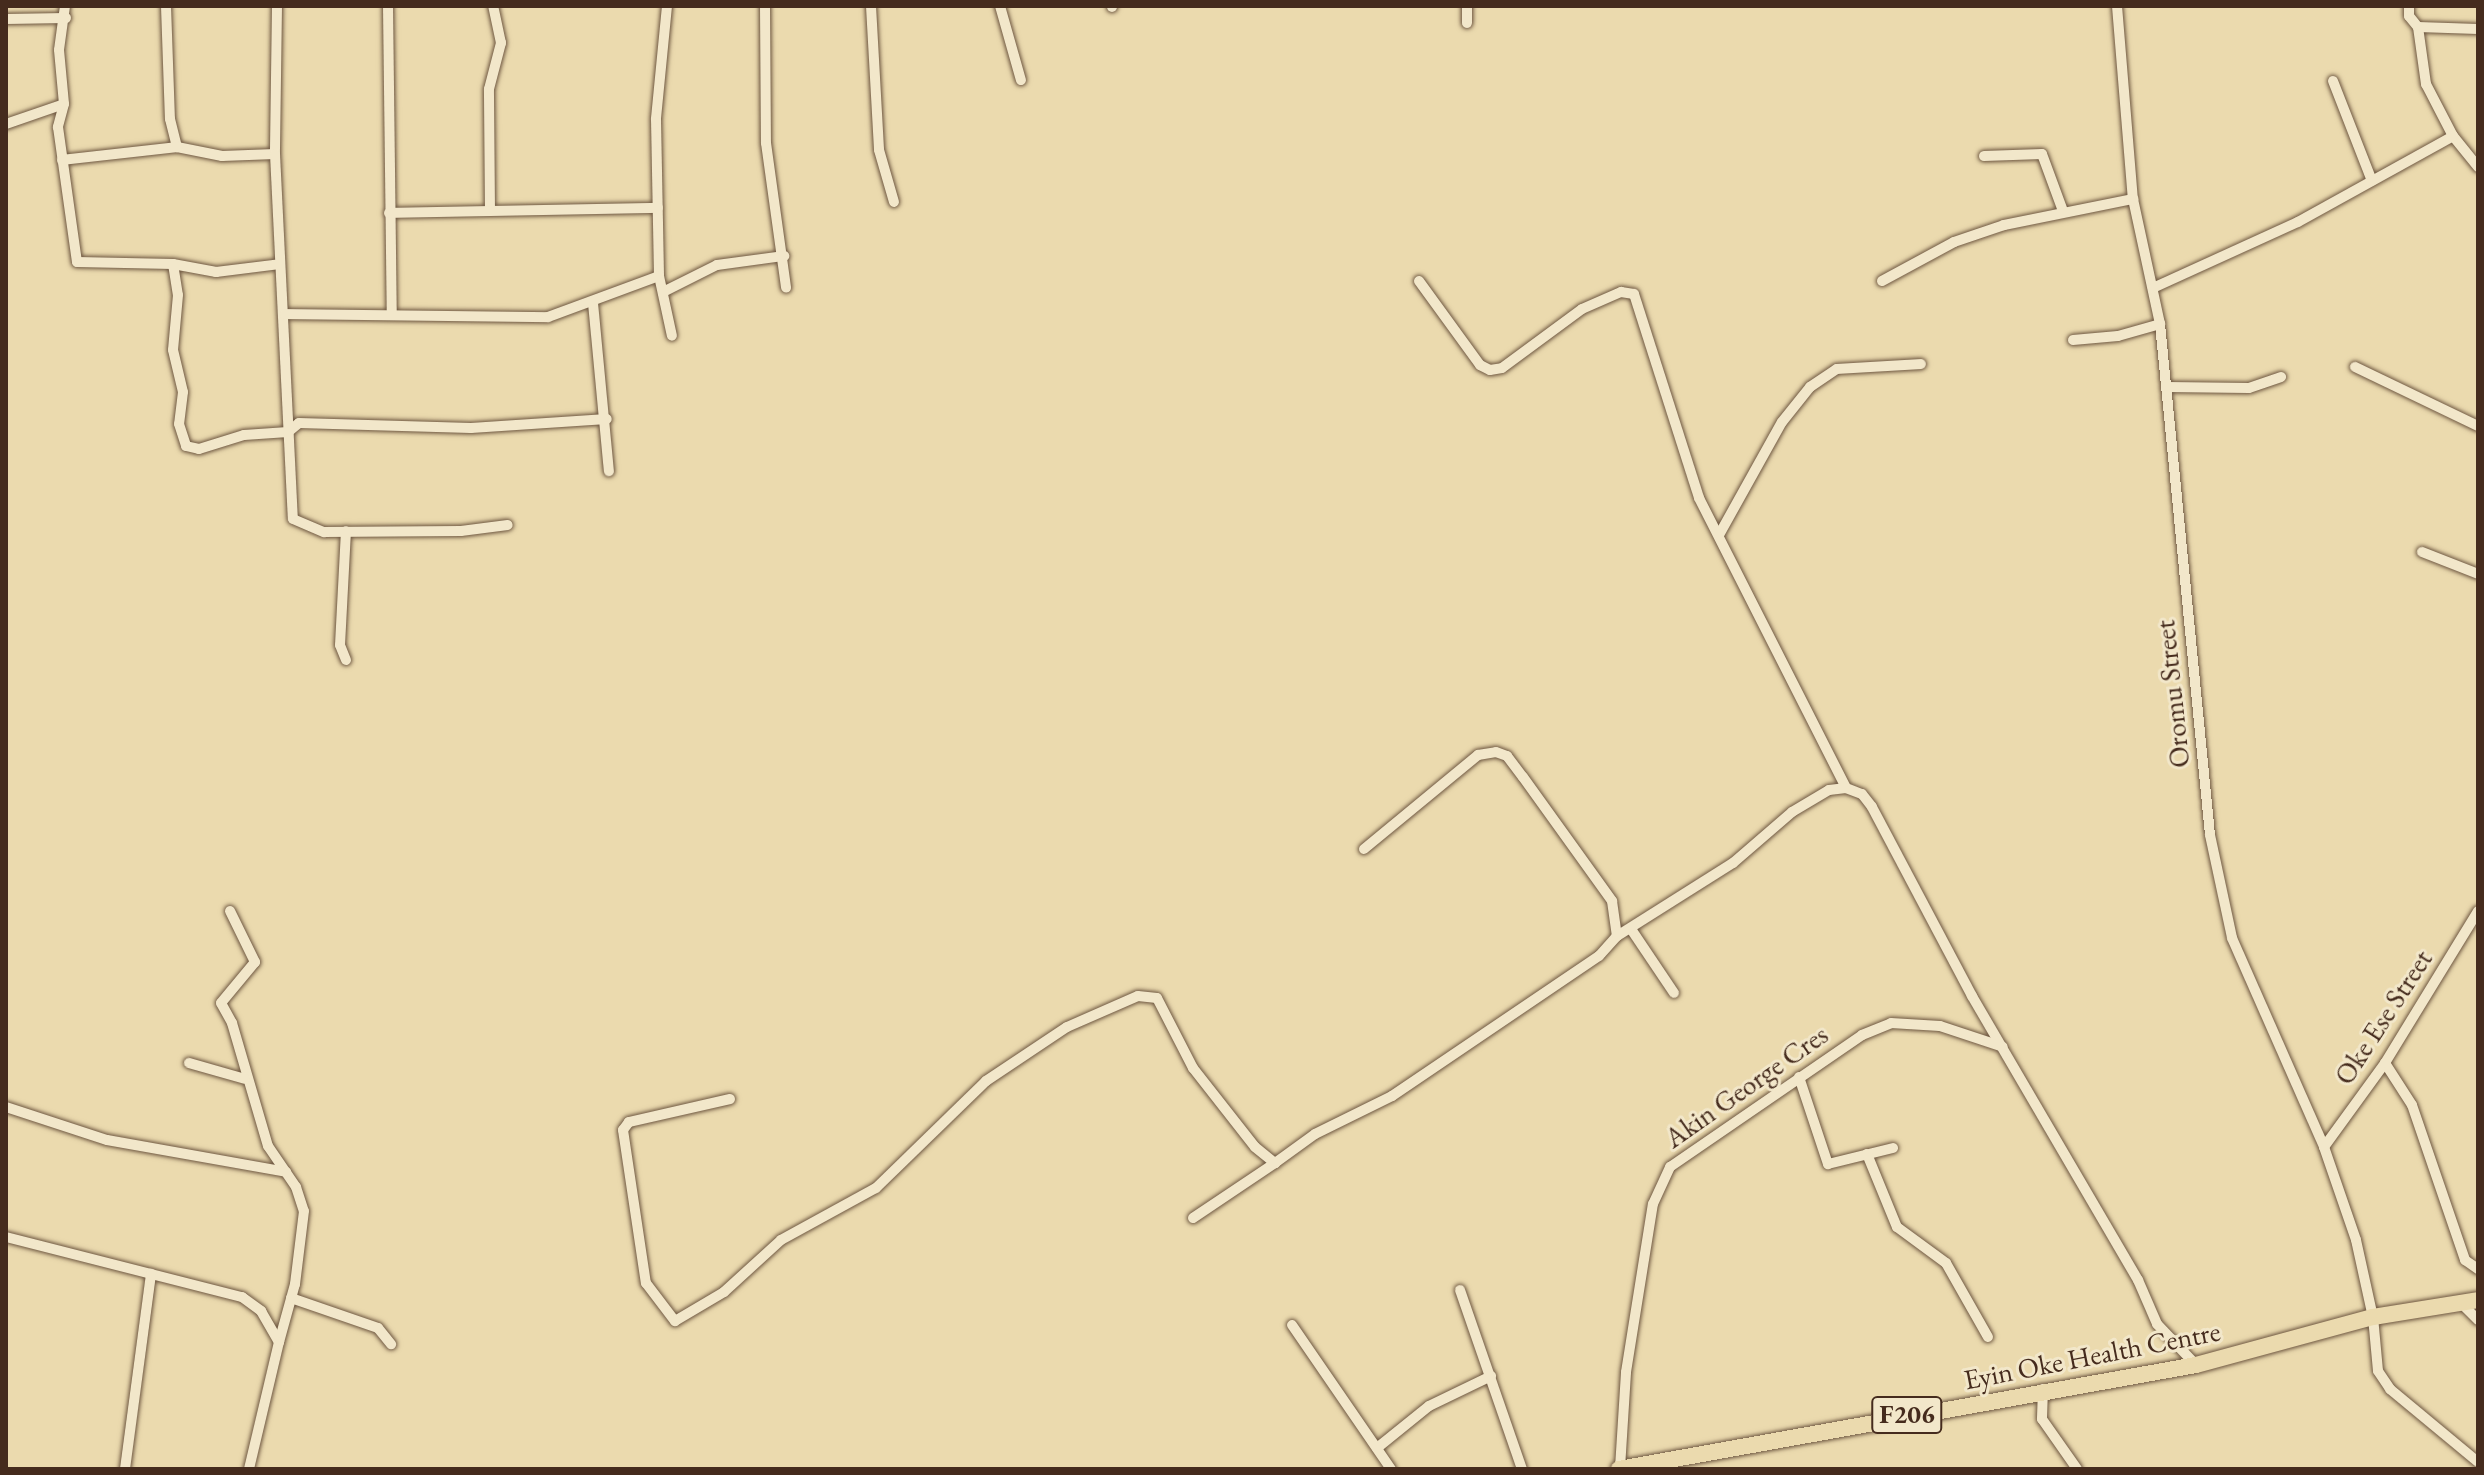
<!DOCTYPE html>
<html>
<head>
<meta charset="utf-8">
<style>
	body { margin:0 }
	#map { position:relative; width:2484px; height:1475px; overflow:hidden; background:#ebdaae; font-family:"EB Garamond",serif }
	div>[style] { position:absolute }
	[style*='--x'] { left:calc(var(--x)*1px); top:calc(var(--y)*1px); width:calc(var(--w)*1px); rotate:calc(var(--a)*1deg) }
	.roads { filter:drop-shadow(0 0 2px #6e5741) drop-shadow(0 0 2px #6e5741) }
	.street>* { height:10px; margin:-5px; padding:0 5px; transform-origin:5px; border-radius:5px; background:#f2e7ca }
	.primary>* { height:16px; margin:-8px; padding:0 8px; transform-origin:8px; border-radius:8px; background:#ebdaae }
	span { translate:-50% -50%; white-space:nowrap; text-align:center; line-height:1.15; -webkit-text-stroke:6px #f2e7ca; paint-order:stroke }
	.shield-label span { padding:2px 6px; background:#f2e7ca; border:2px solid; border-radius:6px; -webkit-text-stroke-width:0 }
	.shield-label { font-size:26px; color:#452b1d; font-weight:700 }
	.street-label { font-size:28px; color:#452b1d }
	.frame { position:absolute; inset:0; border:8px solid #452b1d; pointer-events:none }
</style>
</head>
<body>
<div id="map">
	<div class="roads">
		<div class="street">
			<div style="--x:65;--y:6;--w:44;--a:97.8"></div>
			<div style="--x:59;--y:50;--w:54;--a:84.7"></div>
			<div style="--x:64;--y:104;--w:24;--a:105"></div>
			<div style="--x:58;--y:127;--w:136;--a:82"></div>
			<div style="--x:77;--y:262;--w:96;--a:1.2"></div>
			<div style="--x:173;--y:264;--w:44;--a:10.5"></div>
			<div style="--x:216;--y:272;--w:64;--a:-7.1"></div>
			<div style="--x:166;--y:6;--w:113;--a:88"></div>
			<div style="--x:170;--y:119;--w:29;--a:76"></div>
			<div style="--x:177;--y:147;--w:46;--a:11.3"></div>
			<div style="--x:222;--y:156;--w:53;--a:-2.2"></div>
			<div style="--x:277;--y:6;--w:148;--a:90.8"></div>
			<div style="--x:275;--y:154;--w:365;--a:87.2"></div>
			<div style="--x:293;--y:519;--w:34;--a:23"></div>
			<div style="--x:324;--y:532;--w:137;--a:-0.4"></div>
			<div style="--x:461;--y:531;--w:47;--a:-7.3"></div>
			<div style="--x:388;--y:6;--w:309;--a:89.3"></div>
			<div style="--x:667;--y:6;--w:114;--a:95.6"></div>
			<div style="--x:656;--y:119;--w:157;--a:88.9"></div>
			<div style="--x:659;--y:276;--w:61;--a:77.8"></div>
			<div style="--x:765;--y:6;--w:137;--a:89.6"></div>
			<div style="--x:766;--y:143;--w:146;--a:82.1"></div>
			<div style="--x:871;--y:6;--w:144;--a:86.8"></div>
			<div style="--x:879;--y:150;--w:54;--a:73.9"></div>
			<div style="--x:1000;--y:6;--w:77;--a:74.2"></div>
			<div style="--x:1112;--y:6;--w:1;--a:90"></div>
			<div style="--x:2117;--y:6;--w:194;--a:85.3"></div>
			<div style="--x:2133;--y:199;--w:128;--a:77.8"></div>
			<div style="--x:2160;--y:324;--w:513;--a:84.41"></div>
			<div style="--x:2210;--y:835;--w:105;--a:77.9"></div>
			<div style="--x:2232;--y:938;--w:228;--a:66.2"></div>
			<div style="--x:2324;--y:1147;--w:98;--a:71"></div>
			<div style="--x:2356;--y:1240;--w:79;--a:77.6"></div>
			<div style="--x:2373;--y:1317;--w:54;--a:84.7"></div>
			<div style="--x:2378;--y:1371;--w:22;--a:56"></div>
			<div style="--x:2390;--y:1389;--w:114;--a:39.7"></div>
			<div style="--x:2409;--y:6;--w:10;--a:90"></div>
			<div style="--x:2409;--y:16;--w:14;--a:51"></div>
			<div style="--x:2418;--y:27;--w:58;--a:82"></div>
			<div style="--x:2426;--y:84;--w:59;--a:62.6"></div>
			<div style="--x:2453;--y:136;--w:40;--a:51"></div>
			<div style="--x:6;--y:19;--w:60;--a:-1"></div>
			<div style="--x:1467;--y:23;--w:17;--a:-90"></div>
			<div style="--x:2418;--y:27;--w:60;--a:1.9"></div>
			<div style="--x:2333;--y:81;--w:107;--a:68.7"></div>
			<div style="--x:6;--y:124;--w:61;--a:-19"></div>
			<div style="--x:1984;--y:156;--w:58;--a:-2"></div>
			<div style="--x:2042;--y:154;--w:61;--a:69.8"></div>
			<div style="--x:62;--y:160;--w:116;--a:-6.4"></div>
			<div style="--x:490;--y:211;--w:122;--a:-90.5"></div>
			<div style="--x:489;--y:89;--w:48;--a:-75.4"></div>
			<div style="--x:501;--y:43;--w:38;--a:-102"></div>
			<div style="--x:389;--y:213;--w:269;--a:-1.1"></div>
			<div style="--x:173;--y:264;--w:31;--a:81"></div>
			<div style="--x:178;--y:295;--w:55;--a:95.2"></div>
			<div style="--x:173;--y:350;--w:43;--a:76.6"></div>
			<div style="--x:183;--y:392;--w:32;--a:97"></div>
			<div style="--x:179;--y:424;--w:23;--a:72"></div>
			<div style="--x:186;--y:446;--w:13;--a:13"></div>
			<div style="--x:199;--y:449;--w:47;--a:-17.3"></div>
			<div style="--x:244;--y:435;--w:44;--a:-3.9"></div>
			<div style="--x:288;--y:432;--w:14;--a:-39"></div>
			<div style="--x:299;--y:423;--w:172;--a:1.7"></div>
			<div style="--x:471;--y:428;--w:136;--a:-3.8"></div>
			<div style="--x:1419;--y:281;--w:104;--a:54"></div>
			<div style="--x:1480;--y:365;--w:11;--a:27"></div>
			<div style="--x:1490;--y:370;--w:12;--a:-9"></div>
			<div style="--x:1502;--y:368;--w:99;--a:-36.4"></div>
			<div style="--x:1582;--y:309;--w:43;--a:-23.6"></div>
			<div style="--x:1621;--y:292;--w:13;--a:9"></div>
			<div style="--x:1634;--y:294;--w:214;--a:72.3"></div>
			<div style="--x:1699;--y:498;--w:325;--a:63.1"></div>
			<div style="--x:1882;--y:281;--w:82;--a:-28.4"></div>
			<div style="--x:1954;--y:242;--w:53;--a:-18.8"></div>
			<div style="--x:2004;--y:225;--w:132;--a:-11.4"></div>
			<div style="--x:2153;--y:288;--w:159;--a:-24.5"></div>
			<div style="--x:2298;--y:222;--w:177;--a:-29"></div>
			<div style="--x:663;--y:292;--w:60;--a:-26.6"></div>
			<div style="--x:717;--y:265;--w:68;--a:-7.7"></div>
			<div style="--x:593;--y:303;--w:169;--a:84.6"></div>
			<div style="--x:285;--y:314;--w:263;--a:0.7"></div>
			<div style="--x:548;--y:317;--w:118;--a:-20.3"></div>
			<div style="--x:2073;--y:340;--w:45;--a:-5.1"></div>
			<div style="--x:2118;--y:336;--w:44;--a:-15.9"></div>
			<div style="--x:2355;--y:367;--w:136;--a:25.6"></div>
			<div style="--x:2167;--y:387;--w:82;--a:0.7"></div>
			<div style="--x:2249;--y:388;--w:34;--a:-19"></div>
			<div style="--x:1719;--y:535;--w:129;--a:-60.9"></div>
			<div style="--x:1782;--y:422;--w:45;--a:-51.3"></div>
			<div style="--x:1810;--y:387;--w:32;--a:-34"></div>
			<div style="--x:1837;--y:369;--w:84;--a:-3.4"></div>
			<div style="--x:2422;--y:552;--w:60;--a:21.4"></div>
			<div style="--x:346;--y:660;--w:16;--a:-112"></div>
			<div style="--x:340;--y:645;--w:114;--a:-87"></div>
			<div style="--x:1364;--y:849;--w:148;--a:-39.5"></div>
			<div style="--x:1478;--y:755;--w:18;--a:-9"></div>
			<div style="--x:1496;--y:752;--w:12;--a:20"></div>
			<div style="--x:1507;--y:756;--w:26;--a:53"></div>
			<div style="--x:1523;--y:777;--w:153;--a:54.3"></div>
			<div style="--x:1612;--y:901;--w:35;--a:82"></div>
			<div style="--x:230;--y:911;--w:57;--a:63.9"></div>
			<div style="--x:255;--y:962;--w:53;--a:129.7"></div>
			<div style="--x:221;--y:1003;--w:23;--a:61"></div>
			<div style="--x:232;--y:1023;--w:128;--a:73.7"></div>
			<div style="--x:268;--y:1146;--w:50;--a:55.7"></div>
			<div style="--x:296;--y:1187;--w:25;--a:72"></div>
			<div style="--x:304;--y:1211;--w:74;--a:97"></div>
			<div style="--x:295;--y:1284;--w:60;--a:105.4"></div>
			<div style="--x:1631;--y:929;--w:77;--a:56.1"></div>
			<div style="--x:189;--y:1063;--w:58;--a:15.9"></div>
			<div style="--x:2385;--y:1063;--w:50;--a:57.3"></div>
			<div style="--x:2412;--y:1105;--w:164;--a:71.1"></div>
			<div style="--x:2465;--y:1260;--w:16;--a:35"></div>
			<div style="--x:1799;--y:1077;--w:92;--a:71.6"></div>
			<div style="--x:1828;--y:1164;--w:67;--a:-13.8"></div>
			<div style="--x:730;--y:1099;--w:104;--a:167.2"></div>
			<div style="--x:629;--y:1122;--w:10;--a:127"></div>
			<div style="--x:623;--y:1130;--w:155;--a:81.5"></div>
			<div style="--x:646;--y:1283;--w:48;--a:52.7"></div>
			<div style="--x:675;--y:1321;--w:57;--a:-30.6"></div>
			<div style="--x:724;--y:1292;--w:77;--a:-42.4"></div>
			<div style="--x:781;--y:1240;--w:108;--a:-28.7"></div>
			<div style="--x:876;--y:1188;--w:153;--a:-44.2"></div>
			<div style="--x:986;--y:1081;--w:97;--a:-33.7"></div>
			<div style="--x:1067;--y:1027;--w:77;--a:-23.6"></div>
			<div style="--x:1138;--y:996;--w:19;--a:6"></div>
			<div style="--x:1157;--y:998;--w:79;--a:62.8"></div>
			<div style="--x:1193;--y:1068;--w:100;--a:51.9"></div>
			<div style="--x:1255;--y:1147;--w:26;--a:39"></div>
			<div style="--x:1275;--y:1163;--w:49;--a:-35.9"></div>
			<div style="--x:1315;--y:1134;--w:86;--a:-26.3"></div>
			<div style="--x:1392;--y:1096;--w:250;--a:-34.1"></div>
			<div style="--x:1599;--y:956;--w:27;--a:-48"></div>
			<div style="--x:1617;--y:936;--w:137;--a:-32.2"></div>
			<div style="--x:1733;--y:863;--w:78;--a:-40.8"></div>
			<div style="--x:1792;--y:812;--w:43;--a:-30.7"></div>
			<div style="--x:1829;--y:790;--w:17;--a:-7"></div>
			<div style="--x:1846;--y:788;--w:17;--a:21"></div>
			<div style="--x:1862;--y:794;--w:16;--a:52"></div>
			<div style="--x:1872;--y:807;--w:214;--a:62.1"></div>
			<div style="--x:1972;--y:996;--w:329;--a:59.7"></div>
			<div style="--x:2138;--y:1280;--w:48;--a:66.6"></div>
			<div style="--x:2157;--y:1324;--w:57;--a:46.4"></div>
			<div style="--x:6;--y:1107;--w:106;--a:18.1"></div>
			<div style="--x:107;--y:1140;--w:182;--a:10.1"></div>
			<div style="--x:2324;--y:1147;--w:104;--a:-54"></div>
			<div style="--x:2385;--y:1063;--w:178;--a:-58.5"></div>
			<div style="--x:1867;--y:1154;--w:79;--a:67.7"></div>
			<div style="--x:1897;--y:1227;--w:61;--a:36.3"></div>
			<div style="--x:1946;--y:1263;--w:85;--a:60.4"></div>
			<div style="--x:1193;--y:1218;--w:99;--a:-33.9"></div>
			<div style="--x:6;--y:1237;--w:244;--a:14.3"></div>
			<div style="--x:242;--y:1297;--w:24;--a:36"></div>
			<div style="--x:261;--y:1311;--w:36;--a:60"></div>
			<div style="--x:279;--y:1342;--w:130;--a:103.3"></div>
			<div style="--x:1460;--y:1290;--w:189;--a:70.9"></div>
			<div style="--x:291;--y:1298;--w:92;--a:19"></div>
			<div style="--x:378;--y:1328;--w:21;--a:51"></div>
			<div style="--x:2462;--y:1304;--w:23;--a:45"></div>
			<div style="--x:1292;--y:1325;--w:175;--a:55.5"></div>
			<div style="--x:2043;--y:1389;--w:30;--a:92"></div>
			<div style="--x:2042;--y:1419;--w:61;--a:55"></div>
			<div style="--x:1377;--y:1448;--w:67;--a:-38.9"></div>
			<div style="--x:1429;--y:1406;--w:69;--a:-25.8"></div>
			<div style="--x:1620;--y:1468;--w:96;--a:-86.4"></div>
			<div style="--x:1626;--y:1372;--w:170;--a:-80.9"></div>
			<div style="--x:1653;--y:1204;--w:41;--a:-65.3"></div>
			<div style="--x:1670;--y:1167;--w:233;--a:-34.5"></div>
			<div style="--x:1862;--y:1035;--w:31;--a:-22"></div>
			<div style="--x:1891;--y:1023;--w:49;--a:3.5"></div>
			<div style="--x:1940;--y:1026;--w:66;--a:18.4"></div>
			<div style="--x:125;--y:1469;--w:197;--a:-82.4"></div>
		</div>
		<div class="primary">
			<div style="--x:1619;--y:1469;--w:586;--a:-10.22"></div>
			<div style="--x:2196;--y:1365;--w:183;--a:-15.2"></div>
			<div style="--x:2373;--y:1317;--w:106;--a:-9.2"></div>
		</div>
	</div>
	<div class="shield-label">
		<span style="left:1907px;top:1415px">F206</span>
	</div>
	<div class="street-label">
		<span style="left:2172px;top:694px;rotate:-96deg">Oromu Street</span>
		<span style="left:2383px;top:1017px;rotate:-57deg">Oke Ese Street</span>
		<span style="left:1746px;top:1086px;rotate:-35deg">Akin George Cres</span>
		<span style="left:2092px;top:1355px;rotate:-11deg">Eyin Oke Health Centre</span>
	</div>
	<div class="frame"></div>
</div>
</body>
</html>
